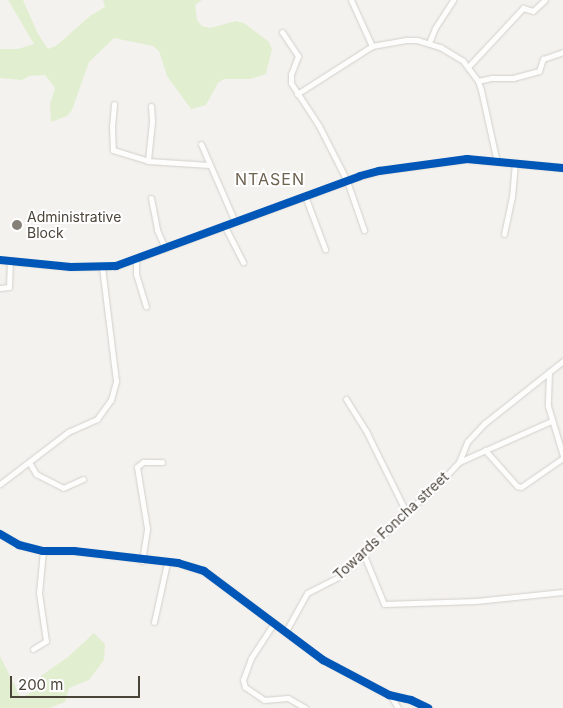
<!DOCTYPE html>
<html>
<head>
<meta charset="utf-8">
<style>
	body { margin:0 }
	#map { position:relative; width:563px; height:708px; overflow:hidden; background:#f4f2ee; font-family:Inter,sans-serif }
	div>[style] { position:absolute }
	[style*='--x'] { left:calc(var(--x)*1px); top:calc(var(--y)*1px); width:calc(var(--w)*1px); rotate:calc(var(--a)*1deg) }
	.green>* { inset:0; background:#e1eecf }
	.roads { filter:drop-shadow(0 0 1px #d2d0cb) drop-shadow(0 0 1px #d2d0cb) }
	.minor>* { height:5px; margin:-2.5px; padding:0 2.5px; transform-origin:2.5px; border-radius:2.5px; background:#fdfdfc }
	.cycleway>* { height:8px; margin:-4px; padding:0 4px; transform-origin:4px; border-radius:4px; background:#0057b8 }
	.dots>* { width:14px; height:14px; translate:-50% -50%; box-sizing:border-box; border:2px solid #fff; border-radius:50% }
	span { translate:-50% -50%; white-space:nowrap; text-align:center; line-height:1.15; -webkit-text-stroke:4px #fff; paint-order:stroke }
	.poi-label { font-size:14px; color:#4b4439 }
	.left { translate:0 -50%; text-align:left }
	.street-label { font-size:14px; color:#4b4439 }
	.quarter-label { font-size:16px; color:#6e6250; letter-spacing:1px }
	.scale { position:absolute; left:10px; top:676px; width:130px; height:22px; box-sizing:border-box; border:2px solid #4b4439; border-top:0; padding-left:6px; font-size:15px; line-height:18px; white-space:nowrap; color:#4b4439; -webkit-text-stroke:4px #fff; paint-order:stroke }
</style>
</head>
<body>
<div id="map">
	<div class="green">
		<div style="clip-path:polygon(8px 0,23px 0,38px 34px,48px 49px,56px 46px,90px 16px,105px 7px,103px 0,202px 0,195px 5px,197px 20px,202px 26px,210px 28px,236px 21px,244px 23px,269px 42px,272px 49px,266px 74px,250px 79px,224px 79px,218px 83px,206px 105px,191px 109px,167px 76px,159px 51px,153px 46px,114px 38px,89px 62px,72px 110px,67px 116px,51px 122px,50px 104px,55px 88px,45px 75px,29px 76px,22px 80px,0 78px,0 49px,18px 49px,34px 44px)"></div>
		<div style="clip-path:polygon(94px 633px,105px 644px,104px 660px,89px 680px,69px 688px,65px 702px,49px 708px,0 708px,0 656px,21px 698px,35px 690px,41px 676px,68px 657px)"></div>
	</div>
	<div class="roads">
		<div class="minor">
			<div style="--x:351;--y:0;--w:51;--a:65.5"></div>
			<div style="--x:372;--y:46;--w:36;--a:-10"></div>
			<div style="--x:407;--y:40;--w:10;--a:0"></div>
			<div style="--x:417;--y:40;--w:24;--a:17"></div>
			<div style="--x:440;--y:47;--w:27;--a:31"></div>
			<div style="--x:463;--y:61;--w:25;--a:53"></div>
			<div style="--x:478;--y:81;--w:9;--a:72"></div>
			<div style="--x:481;--y:90;--w:74;--a:77.5"></div>
			<div style="--x:282;--y:32;--w:29;--a:56"></div>
			<div style="--x:298;--y:56;--w:19;--a:111"></div>
			<div style="--x:291;--y:74;--w:9;--a:90"></div>
			<div style="--x:291;--y:83;--w:51;--a:56.9"></div>
			<div style="--x:319;--y:126;--w:62;--a:63"></div>
			<div style="--x:347;--y:181;--w:52;--a:70.9"></div>
			<div style="--x:429;--y:43;--w:16;--a:-68"></div>
			<div style="--x:435;--y:28;--w:33;--a:-57"></div>
			<div style="--x:468;--y:67;--w:81;--a:-47"></div>
			<div style="--x:523;--y:8;--w:10;--a:17"></div>
			<div style="--x:533;--y:11;--w:16;--a:-43"></div>
			<div style="--x:478;--y:81;--w:13;--a:-13"></div>
			<div style="--x:491;--y:78;--w:22;--a:0"></div>
			<div style="--x:513;--y:78;--w:27;--a:-15"></div>
			<div style="--x:539;--y:71;--w:13;--a:-72"></div>
			<div style="--x:543;--y:59;--w:21;--a:-19"></div>
			<div style="--x:297;--y:94;--w:89;--a:-32.6"></div>
			<div style="--x:114;--y:104;--w:22;--a:95"></div>
			<div style="--x:112;--y:126;--w:24;--a:88"></div>
			<div style="--x:113;--y:150;--w:37;--a:17"></div>
			<div style="--x:151;--y:106;--w:16;--a:86"></div>
			<div style="--x:152;--y:122;--w:39;--a:96"></div>
			<div style="--x:148;--y:161;--w:61;--a:3.8"></div>
			<div style="--x:201;--y:144;--w:85;--a:66.4"></div>
			<div style="--x:305;--y:196;--w:57;--a:69.3"></div>
			<div style="--x:151;--y:198;--w:33;--a:79"></div>
			<div style="--x:157;--y:230;--w:20;--a:66"></div>
			<div style="--x:224;--y:225;--w:42;--a:62.8"></div>
			<div style="--x:504;--y:234;--w:38;--a:-78"></div>
			<div style="--x:512;--y:197;--w:33;--a:-85"></div>
			<div style="--x:0;--y:260;--w:71;--a:5.6"></div>
			<div style="--x:71;--y:267;--w:45;--a:-1.3"></div>
			<div style="--x:116;--y:266;--w:260;--a:-20.2"></div>
			<div style="--x:360;--y:176;--w:20;--a:-15"></div>
			<div style="--x:379;--y:171;--w:89;--a:-7.8"></div>
			<div style="--x:467;--y:159;--w:96;--a:5.4"></div>
			<div style="--x:136;--y:260;--w:14;--a:90"></div>
			<div style="--x:136;--y:274;--w:34;--a:73"></div>
			<div style="--x:0;--y:288;--w:9;--a:-6"></div>
			<div style="--x:9;--y:287;--w:26;--a:-88"></div>
			<div style="--x:549;--y:372;--w:34;--a:92"></div>
			<div style="--x:548;--y:406;--w:52;--a:73.3"></div>
			<div style="--x:346;--y:399;--w:40;--a:58"></div>
			<div style="--x:367;--y:433;--w:88;--a:63.7"></div>
			<div style="--x:485;--y:450;--w:48;--a:48.4"></div>
			<div style="--x:517;--y:486;--w:4;--a:14"></div>
			<div style="--x:521;--y:487;--w:51;--a:-34.6"></div>
			<div style="--x:29;--y:462;--w:14;--a:60"></div>
			<div style="--x:36;--y:474;--w:30;--a:27"></div>
			<div style="--x:63;--y:488;--w:22;--a:-24"></div>
			<div style="--x:459;--y:462;--w:101;--a:-24"></div>
			<div style="--x:0;--y:484;--w:86;--a:-37.4"></div>
			<div style="--x:68;--y:432;--w:32;--a:-24"></div>
			<div style="--x:97;--y:419;--w:24;--a:-54"></div>
			<div style="--x:111;--y:400;--w:20;--a:-75"></div>
			<div style="--x:116;--y:381;--w:115;--a:-97"></div>
			<div style="--x:0;--y:534;--w:22;--a:30"></div>
			<div style="--x:19;--y:545;--w:25;--a:14"></div>
			<div style="--x:43;--y:551;--w:31;--a:0"></div>
			<div style="--x:74;--y:551;--w:105;--a:6.6"></div>
			<div style="--x:178;--y:563;--w:27;--a:17"></div>
			<div style="--x:204;--y:571;--w:149;--a:36.8"></div>
			<div style="--x:323;--y:660;--w:75;--a:27.9"></div>
			<div style="--x:389;--y:695;--w:23;--a:13"></div>
			<div style="--x:411;--y:700;--w:19;--a:25"></div>
			<div style="--x:363;--y:553;--w:55;--a:67.6"></div>
			<div style="--x:384;--y:604;--w:92;--a:-1.9"></div>
			<div style="--x:476;--y:601;--w:87;--a:-5.9"></div>
			<div style="--x:142;--y:561;--w:33;--a:-81"></div>
			<div style="--x:147;--y:528;--w:62;--a:-99.3"></div>
			<div style="--x:137;--y:467;--w:8;--a:-40"></div>
			<div style="--x:143;--y:462;--w:19;--a:0"></div>
			<div style="--x:154;--y:622;--w:60;--a:-77.6"></div>
			<div style="--x:274;--y:623;--w:42;--a:123.3"></div>
			<div style="--x:251;--y:658;--w:23;--a:110"></div>
			<div style="--x:243;--y:680;--w:7;--a:74"></div>
			<div style="--x:245;--y:687;--w:23;--a:34"></div>
			<div style="--x:264;--y:700;--w:24;--a:-5"></div>
			<div style="--x:288;--y:698;--w:20;--a:30"></div>
			<div style="--x:286;--y:631;--w:43;--a:-61.1"></div>
			<div style="--x:307;--y:593;--w:35;--a:-27"></div>
			<div style="--x:338;--y:577;--w:148;--a:-43.1"></div>
			<div style="--x:446;--y:476;--w:19;--a:-47"></div>
			<div style="--x:459;--y:462;--w:22;--a:-68"></div>
			<div style="--x:467;--y:442;--w:26;--a:-47"></div>
			<div style="--x:485;--y:423;--w:100;--a:-38.5"></div>
			<div style="--x:33;--y:649;--w:15;--a:-32"></div>
			<div style="--x:46;--y:641;--w:49;--a:-98.3"></div>
			<div style="--x:39;--y:593;--w:42;--a:-84.6"></div>
			<div style="--x:390;--y:695;--w:15;--a:58"></div>
		</div>
	</div>
	<div class="cycleway">
		<div style="--x:0;--y:260;--w:71;--a:5.6"></div>
		<div style="--x:71;--y:267;--w:45;--a:-1.3"></div>
		<div style="--x:116;--y:266;--w:260;--a:-20.2"></div>
		<div style="--x:360;--y:176;--w:20;--a:-15"></div>
		<div style="--x:379;--y:171;--w:89;--a:-7.8"></div>
		<div style="--x:467;--y:159;--w:96;--a:5.4"></div>
		<div style="--x:0;--y:534;--w:22;--a:30"></div>
		<div style="--x:19;--y:545;--w:25;--a:14"></div>
		<div style="--x:43;--y:551;--w:31;--a:0"></div>
		<div style="--x:74;--y:551;--w:105;--a:6.6"></div>
		<div style="--x:178;--y:563;--w:27;--a:17"></div>
		<div style="--x:204;--y:571;--w:149;--a:36.8"></div>
		<div style="--x:323;--y:660;--w:75;--a:27.9"></div>
		<div style="--x:389;--y:695;--w:23;--a:13"></div>
		<div style="--x:411;--y:700;--w:19;--a:25"></div>
	</div>
	<div class="dots">
		<div style="left:17px;top:225px;background:#868178"></div>
	</div>
	<div class="poi-label">
		<span class="left" style="left:27px;top:225px">Administrative<br>Block</span>
	</div>
	<div class="street-label">
		<span style="left:391px;top:526px;rotate:-43deg">Towards Foncha street</span>
	</div>
	<div class="quarter-label">
		<span style="left:270px;top:179px">NTASEN</span>
	</div>
	<div class="scale">200 m</div>
</div>
</body>
</html>
